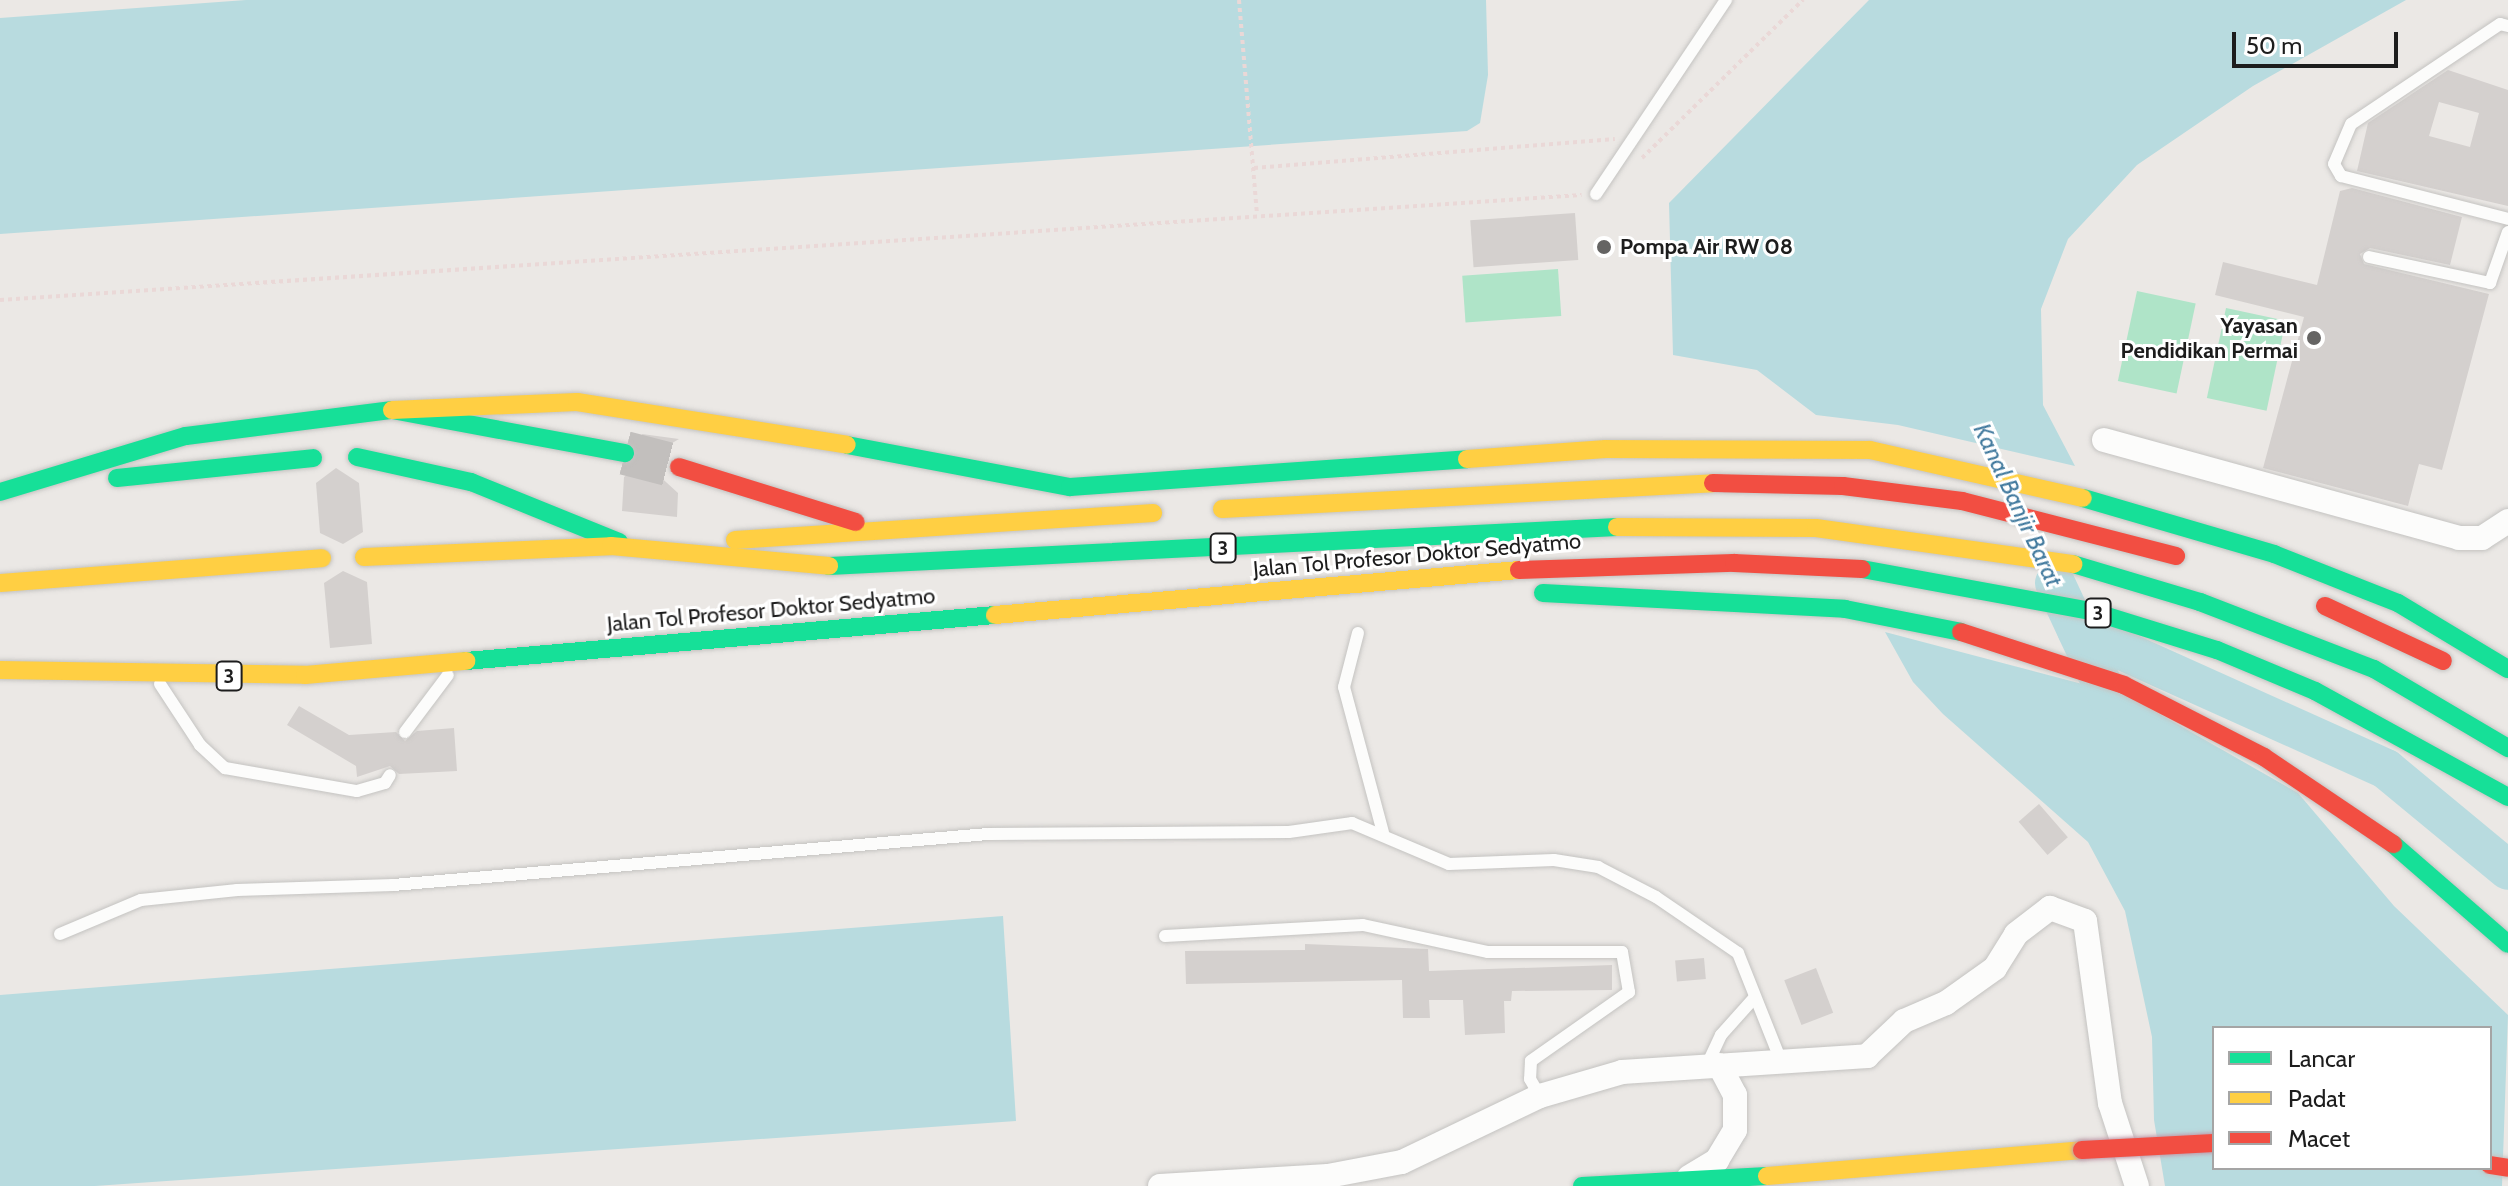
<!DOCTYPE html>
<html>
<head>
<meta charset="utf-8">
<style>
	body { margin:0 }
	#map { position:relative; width:2508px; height:1186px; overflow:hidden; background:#ebe8e5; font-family:Cabin,sans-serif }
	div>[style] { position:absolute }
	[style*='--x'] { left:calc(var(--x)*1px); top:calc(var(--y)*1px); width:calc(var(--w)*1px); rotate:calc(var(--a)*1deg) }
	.pitch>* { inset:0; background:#afe4c8; transform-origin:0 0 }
	.water>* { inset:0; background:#b8dbdf }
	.river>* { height:40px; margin:-20px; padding:0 20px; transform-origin:20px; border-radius:20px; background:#b8dbdf }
	.building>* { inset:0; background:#d4d0ce; transform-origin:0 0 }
	.highway-tunnel>* { height:44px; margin-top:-22px; transform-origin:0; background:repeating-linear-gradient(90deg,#c2bfbd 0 44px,transparent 0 66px) }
	.path>* { height:4px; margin-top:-2px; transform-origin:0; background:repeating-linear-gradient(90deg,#ead8d7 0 4px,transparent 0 8px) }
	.roads { filter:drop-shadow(0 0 2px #c4c3c1) drop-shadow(0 0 2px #c4c3c1) }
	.lane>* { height:12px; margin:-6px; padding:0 6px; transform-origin:6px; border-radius:6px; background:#fcfcfb }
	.street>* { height:24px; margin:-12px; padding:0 12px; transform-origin:12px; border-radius:12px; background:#fcfcfb }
	.fast>* { height:18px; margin:-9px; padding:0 9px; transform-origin:9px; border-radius:9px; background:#16e098 }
	.slow>* { height:18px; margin:-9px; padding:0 9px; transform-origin:9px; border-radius:9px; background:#ffcf43 }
	.jam>* { height:18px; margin:-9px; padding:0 9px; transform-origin:9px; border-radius:9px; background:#f24e42 }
	.bridges { filter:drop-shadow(0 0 2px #c19caa) drop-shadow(0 0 2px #c19caa) }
	.jam-bridge>* { height:18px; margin:-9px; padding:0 9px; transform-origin:9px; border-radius:9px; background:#f24e42 }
	.dots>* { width:22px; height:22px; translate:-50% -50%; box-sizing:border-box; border:4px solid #fff; border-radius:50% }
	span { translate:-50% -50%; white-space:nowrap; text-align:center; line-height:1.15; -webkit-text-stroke:6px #fff; paint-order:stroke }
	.shield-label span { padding:2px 6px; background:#fff; border:2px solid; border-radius:6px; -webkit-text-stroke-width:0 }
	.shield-label { font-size:20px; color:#1d1d1d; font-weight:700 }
	.poi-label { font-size:22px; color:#1d1d1d; font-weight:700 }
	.left { translate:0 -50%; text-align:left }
	.right { translate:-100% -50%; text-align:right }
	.street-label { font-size:22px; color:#1d1d1d }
	.water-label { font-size:24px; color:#427a9e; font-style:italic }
	.legend { position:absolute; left:2212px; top:1026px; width:280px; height:144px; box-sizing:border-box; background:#fff; border:2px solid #a5a5a5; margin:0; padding:10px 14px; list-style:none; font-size:24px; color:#1d1d1d }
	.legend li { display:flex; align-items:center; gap:16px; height:40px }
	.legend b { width:40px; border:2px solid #a5a5a5 }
	.scale { position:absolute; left:2232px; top:32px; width:166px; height:36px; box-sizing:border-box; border:4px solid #1d1d1d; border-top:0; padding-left:10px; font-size:24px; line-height:28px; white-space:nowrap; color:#1d1d1d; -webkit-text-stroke:6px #fff; paint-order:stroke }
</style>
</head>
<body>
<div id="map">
	<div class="pitch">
		<div style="left:1558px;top:269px;width:47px;height:96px;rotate:86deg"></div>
		<div style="left:2137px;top:291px;width:60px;height:92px;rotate:12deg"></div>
		<div style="left:2226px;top:308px;width:61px;height:92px;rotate:12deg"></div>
	</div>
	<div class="water">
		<div style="clip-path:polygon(246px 0,1486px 0,1488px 75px,1480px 123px,1467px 131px,0 234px,0 18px)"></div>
		<div style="clip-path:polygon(1869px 0,2406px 0,2253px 86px,2137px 165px,2068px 239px,2041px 309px,2043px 405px,2075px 466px,1898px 425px,1816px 415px,1757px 370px,1673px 355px,1669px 203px)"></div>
		<div style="clip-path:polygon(evenodd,1885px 632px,2128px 696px,2298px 793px,2394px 906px,2508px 1015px,2502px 1186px,2165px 1186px,2154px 1120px,2152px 1037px,2125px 911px,2088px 842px,1943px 714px,1913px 682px,1885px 632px,2214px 1028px,2490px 1028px,2490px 1168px,2214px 1168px,2214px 1028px)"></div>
		<div style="clip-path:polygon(1003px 916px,1016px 1121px,95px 1186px,0 1186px,0 995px)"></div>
	</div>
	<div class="river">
		<div style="--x:2055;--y:583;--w:128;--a:65"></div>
		<div style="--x:2077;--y:630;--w:339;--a:24.2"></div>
		<div style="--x:2386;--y:769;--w:158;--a:39.6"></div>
	</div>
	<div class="building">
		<div style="clip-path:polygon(evenodd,2448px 70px,2508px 90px,2508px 206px,2357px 171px,2368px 123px,2448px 70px,2439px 102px,2479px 113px,2470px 147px,2429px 136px,2439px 102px)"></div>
		<div style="clip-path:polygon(2352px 188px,2462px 217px,2450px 265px,2370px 248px,2360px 254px,2364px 264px,2489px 294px,2442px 470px,2419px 464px,2408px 506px,2263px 468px,2304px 317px,2215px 295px,2223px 262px,2317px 285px,2340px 191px)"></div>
		<div style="left:1575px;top:213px;width:47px;height:105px;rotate:86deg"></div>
		<div style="clip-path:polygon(642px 434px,679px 439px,662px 449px,655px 472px,678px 493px,677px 517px,622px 511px,624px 477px,649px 458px)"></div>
		<div style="clip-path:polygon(336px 468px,359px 483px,363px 532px,343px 544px,320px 533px,316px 483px)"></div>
		<div style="clip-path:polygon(343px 571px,367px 582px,372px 644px,330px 648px,324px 583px)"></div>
		<div style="clip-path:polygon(299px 706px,349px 735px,396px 732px,405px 741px,417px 731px,454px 728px,457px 771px,399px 774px,390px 766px,357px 777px,356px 766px,287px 725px)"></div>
		<div style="left:2039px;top:804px;width:44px;height:27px;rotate:49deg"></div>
		<div style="clip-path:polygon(1305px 944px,1428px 949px,1429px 971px,1612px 965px,1612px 990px,1512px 991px,1511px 1001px,1504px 1001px,1505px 1033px,1465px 1035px,1463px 1000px,1429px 1000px,1430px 1018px,1403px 1018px,1402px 980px,1186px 984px,1185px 951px,1305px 950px)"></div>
		<div style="left:1704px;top:958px;width:21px;height:29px;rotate:85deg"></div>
		<div style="left:1816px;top:968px;width:48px;height:34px;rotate:69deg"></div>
	</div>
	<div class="highway-tunnel">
		<div style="--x:625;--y:453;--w:56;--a:14.5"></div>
	</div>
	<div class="path">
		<div style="--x:1239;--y:0;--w:215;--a:85.2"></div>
		<div style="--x:1642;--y:158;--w:226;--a:-44.5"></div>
		<div style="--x:1254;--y:168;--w:362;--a:-4.6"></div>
		<div style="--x:0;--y:300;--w:1585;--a:-3.8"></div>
	</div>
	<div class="roads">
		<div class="lane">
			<div style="--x:2508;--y:26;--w:8;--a:-166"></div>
			<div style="--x:2500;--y:24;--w:179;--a:146.1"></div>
			<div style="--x:2351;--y:124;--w:43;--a:113"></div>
			<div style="--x:2334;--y:164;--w:14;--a:60"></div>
			<div style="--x:2341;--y:176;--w:172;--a:14.4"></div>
			<div style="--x:1596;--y:194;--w:234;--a:-56.2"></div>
			<div style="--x:2369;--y:257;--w:124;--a:12.1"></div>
			<div style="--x:2490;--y:283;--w:54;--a:-70.6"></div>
			<div style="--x:1358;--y:633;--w:56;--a:104.5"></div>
			<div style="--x:1344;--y:687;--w:151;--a:75"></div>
			<div style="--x:160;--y:684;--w:73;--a:56.7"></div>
			<div style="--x:200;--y:745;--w:34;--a:43"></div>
			<div style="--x:225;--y:768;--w:134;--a:9.9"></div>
			<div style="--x:357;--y:791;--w:29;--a:-16"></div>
			<div style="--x:385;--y:783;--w:9;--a:-58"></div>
			<div style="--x:405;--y:732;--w:71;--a:-53"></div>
			<div style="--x:60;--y:934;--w:88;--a:-22.8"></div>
			<div style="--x:141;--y:900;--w:97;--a:-5.9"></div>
			<div style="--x:237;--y:890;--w:156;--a:-1.8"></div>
			<div style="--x:393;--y:885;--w:597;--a:-4.9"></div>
			<div style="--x:988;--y:834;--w:301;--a:-0.4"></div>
			<div style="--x:1289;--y:832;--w:64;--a:-8.1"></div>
			<div style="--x:1352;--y:823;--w:105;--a:22.9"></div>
			<div style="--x:1449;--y:864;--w:105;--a:-2.2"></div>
			<div style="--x:1554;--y:860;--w:45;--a:9"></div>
			<div style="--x:1598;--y:867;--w:65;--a:27.3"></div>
			<div style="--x:1656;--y:897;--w:99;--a:34.3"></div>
			<div style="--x:1738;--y:953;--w:116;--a:68.3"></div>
			<div style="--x:1165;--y:936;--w:198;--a:-3.2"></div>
			<div style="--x:1363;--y:925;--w:128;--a:12.2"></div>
			<div style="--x:1488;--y:952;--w:134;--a:0"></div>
			<div style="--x:1622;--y:952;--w:41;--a:80.1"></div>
			<div style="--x:1629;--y:992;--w:120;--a:144.9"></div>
			<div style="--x:1531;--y:1061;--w:18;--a:93"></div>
			<div style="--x:1530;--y:1079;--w:20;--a:60"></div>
			<div style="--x:1707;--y:1065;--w:33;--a:-65"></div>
			<div style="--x:1721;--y:1035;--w:51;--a:-48.2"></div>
		</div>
		<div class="street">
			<div style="--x:2104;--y:440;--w:368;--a:15.4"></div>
			<div style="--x:2459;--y:538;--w:23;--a:0"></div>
			<div style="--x:2482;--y:538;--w:31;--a:-33"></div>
			<div style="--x:1689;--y:1177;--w:33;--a:-31"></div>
			<div style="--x:1717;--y:1160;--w:35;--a:-59"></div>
			<div style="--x:1735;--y:1130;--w:35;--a:-90"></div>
			<div style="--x:1735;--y:1095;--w:34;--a:-118"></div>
			<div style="--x:1160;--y:1186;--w:168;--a:-3.4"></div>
			<div style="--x:1328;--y:1176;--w:75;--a:-10.7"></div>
			<div style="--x:1402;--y:1162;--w:153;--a:-25.6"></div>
			<div style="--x:1540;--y:1096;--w:85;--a:-16.3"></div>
			<div style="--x:1622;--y:1072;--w:246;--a:-3.7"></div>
			<div style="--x:1867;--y:1056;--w:51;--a:-43.4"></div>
			<div style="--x:1904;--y:1021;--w:46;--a:-23.2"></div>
			<div style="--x:1946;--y:1003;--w:60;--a:-35.5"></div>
			<div style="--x:1995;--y:968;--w:40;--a:-58"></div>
			<div style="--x:2016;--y:934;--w:43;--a:-37.4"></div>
			<div style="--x:2050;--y:908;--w:37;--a:20"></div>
			<div style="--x:2085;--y:921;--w:184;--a:82.2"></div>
			<div style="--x:2110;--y:1103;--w:87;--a:72"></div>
		</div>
		<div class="fast">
			<div style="--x:847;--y:445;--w:227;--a:10.7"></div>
			<div style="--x:1070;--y:487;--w:398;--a:-4"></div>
			<div style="--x:357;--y:457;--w:117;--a:12.4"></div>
			<div style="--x:471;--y:482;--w:160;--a:22.1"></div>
			<div style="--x:117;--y:478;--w:197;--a:-5.8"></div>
			<div style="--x:0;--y:492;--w:194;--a:-16.8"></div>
			<div style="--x:186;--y:436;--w:208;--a:-7.2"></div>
			<div style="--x:392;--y:410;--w:237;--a:10.5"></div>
			<div style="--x:2083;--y:498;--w:199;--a:16.3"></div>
			<div style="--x:2274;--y:554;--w:133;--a:21.6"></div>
			<div style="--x:2398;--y:603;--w:128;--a:31"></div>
			<div style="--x:2073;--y:564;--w:133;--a:16.7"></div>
			<div style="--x:2200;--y:602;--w:186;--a:21.1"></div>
			<div style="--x:2374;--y:669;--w:156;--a:30.5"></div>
			<div style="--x:829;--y:566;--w:789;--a:-2.83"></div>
			<div style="--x:1862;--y:569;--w:233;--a:10.4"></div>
			<div style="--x:2091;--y:611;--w:132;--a:17.2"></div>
			<div style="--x:2217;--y:650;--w:106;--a:22.7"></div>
			<div style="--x:2315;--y:691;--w:220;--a:28.8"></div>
			<div style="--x:1543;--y:593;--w:302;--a:3"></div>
			<div style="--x:1845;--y:609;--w:118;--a:11.2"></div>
			<div style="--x:466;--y:661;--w:531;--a:-4.97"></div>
			<div style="--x:2393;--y:844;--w:152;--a:41"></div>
			<div style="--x:1582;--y:1186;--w:185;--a:-3.1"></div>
		</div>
		<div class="slow">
			<div style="--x:392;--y:410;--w:185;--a:-2.5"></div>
			<div style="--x:577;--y:402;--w:273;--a:9"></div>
			<div style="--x:1467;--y:459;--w:139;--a:-4.1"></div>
			<div style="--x:1606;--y:449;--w:264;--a:0.2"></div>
			<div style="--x:1870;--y:450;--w:218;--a:12.7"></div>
			<div style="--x:1222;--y:509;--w:492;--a:-3"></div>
			<div style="--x:1617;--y:527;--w:199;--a:0.3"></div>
			<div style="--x:1816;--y:528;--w:260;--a:8"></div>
			<div style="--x:735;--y:540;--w:419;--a:-3.7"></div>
			<div style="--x:364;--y:557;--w:247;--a:-2.5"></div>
			<div style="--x:611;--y:546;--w:219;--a:5.2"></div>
			<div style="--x:0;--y:583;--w:323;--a:-4.4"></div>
			<div style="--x:995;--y:615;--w:526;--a:-4.91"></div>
			<div style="--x:0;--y:670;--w:305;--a:0.9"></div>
			<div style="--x:305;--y:675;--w:162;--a:-5"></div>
			<div style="--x:1767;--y:1176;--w:316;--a:-4.7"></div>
		</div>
		<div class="jam">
			<div style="--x:679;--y:467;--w:185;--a:17.3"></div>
			<div style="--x:1713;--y:483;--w:130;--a:1.3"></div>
			<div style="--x:1843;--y:486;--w:120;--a:7.2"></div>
			<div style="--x:1962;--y:501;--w:221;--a:14.4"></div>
			<div style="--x:1519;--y:570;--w:215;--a:-1.9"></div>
			<div style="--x:1734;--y:563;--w:128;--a:2.7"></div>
			<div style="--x:2325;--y:606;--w:130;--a:25"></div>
			<div style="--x:1961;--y:632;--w:171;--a:18"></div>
			<div style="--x:2124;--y:685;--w:157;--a:27.2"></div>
			<div style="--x:2264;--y:757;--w:156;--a:34"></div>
			<div style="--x:2490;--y:1165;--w:18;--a:9"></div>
		</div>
	</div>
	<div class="bridges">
		<div class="jam-bridge">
			<div style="--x:2082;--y:1150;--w:132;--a:-3"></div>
		</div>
	</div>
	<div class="dots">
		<div style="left:1604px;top:247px;background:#656463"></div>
		<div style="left:2314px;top:338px;background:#656463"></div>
	</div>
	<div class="shield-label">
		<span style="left:1223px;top:548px">3</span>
		<span style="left:2098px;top:613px">3</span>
		<span style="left:229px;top:676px">3</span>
	</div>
	<div class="poi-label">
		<span class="left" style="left:1620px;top:247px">Pompa Air RW 08</span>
		<span class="right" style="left:2298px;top:338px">Yayasan<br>Pendidikan Permai</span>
	</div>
	<div class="street-label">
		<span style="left:1417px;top:555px;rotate:-5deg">Jalan Tol Profesor Doktor Sedyatmo</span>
		<span style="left:771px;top:610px;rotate:-5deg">Jalan Tol Profesor Doktor Sedyatmo</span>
	</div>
	<div class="water-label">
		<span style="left:2018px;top:505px;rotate:65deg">Kanal Banjir Barat</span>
	</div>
	<ul class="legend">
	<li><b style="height:10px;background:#16e098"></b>Lancar</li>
	<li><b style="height:10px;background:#ffcf43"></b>Padat</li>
	<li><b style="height:10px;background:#f24e42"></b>Macet</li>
	</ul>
	<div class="scale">50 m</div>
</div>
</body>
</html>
